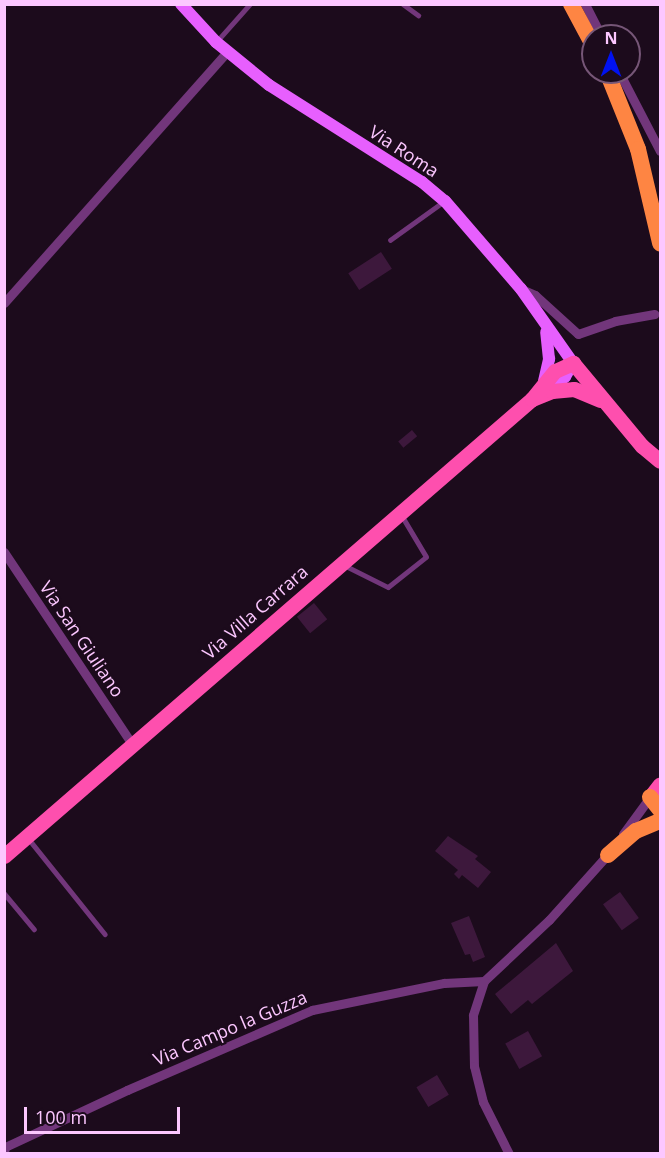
<!DOCTYPE html>
<html>
<head>
<meta charset="utf-8">
<style>
	body { margin:0 }
	#map { position:relative; width:665px; height:1158px; overflow:hidden; background:#1c0b1c; font-family:"Open Sans",sans-serif }
	div>[style] { position:absolute }
	[style*='--x'] { left:calc(var(--x)*1px); top:calc(var(--y)*1px); width:calc(var(--w)*1px); rotate:calc(var(--a)*1deg) }
	.building>* { inset:0; background:#3d183c; transform-origin:0 0 }
	.lane>* { height:4.5px; margin:-2.25px; padding:0 2.25px; transform-origin:2.25px; border-radius:2.25px; background:#72367b }
	.street>* { height:9px; margin:-4.5px; padding:0 4.5px; transform-origin:4.5px; border-radius:4.5px; background:#72367b }
	.secondary>* { height:12px; margin:-6px; padding:0 6px; transform-origin:6px; border-radius:6px; background:#e75ffe }
	.primary>* { height:15px; margin:-7.5px; padding:0 7.5px; transform-origin:7.5px; border-radius:7.5px; background:#fe4fae }
	.highway>* { height:16px; margin:-8px; padding:0 8px; transform-origin:8px; border-radius:8px; background:#fe8543 }
	span { translate:-50% -50%; white-space:nowrap; text-align:center; line-height:1.15; -webkit-text-stroke:4.5px #1c0b1c; paint-order:stroke }
	.street-label { font-size:18px; color:#fcc7ff }
	.frame { position:absolute; inset:0; border:6px solid #fcc7ff; pointer-events:none }
	.north { position:absolute; left:581px; top:24px; width:60px; height:60px; box-sizing:border-box; background:#1c0b1c; border:2px solid #765677; border-radius:50%; rotate:0deg; font-size:16px; font-weight:700; line-height:24px; text-align:center; color:#fcc7ff }
	.north::after { content:''; display:block; margin:auto; width:21px; height:27px; background:#0112f0; clip-path:polygon(50% 0,100% 100%,50% 72%,0 100%) }
	.scale { position:absolute; left:24px; top:1107px; width:156px; height:27px; box-sizing:border-box; border:3px solid #fcc7ff; border-top:0; padding-left:8px; font-size:18px; line-height:21px; white-space:nowrap; color:#fcc7ff; -webkit-text-stroke:4px #1c0b1c; paint-order:stroke }
</style>
</head>
<body>
<div id="map">
	<div class="building">
		<div style="left:381px;top:252px;width:20px;height:39px;rotate:57deg"></div>
		<div style="left:412px;top:430px;width:8px;height:18px;rotate:50deg"></div>
		<div style="left:314px;top:603px;width:21px;height:22px;rotate:51deg"></div>
		<div style="clip-path:polygon(448px 836px,478px 856px,475px 859px,491px 872px,478px 888px,462px 875px,459px 879px,454px 874px,458px 870px,435px 851px)"></div>
		<div style="left:620px;top:892px;width:32px;height:21px;rotate:54deg"></div>
		<div style="clip-path:polygon(469px 916px,485px 957px,473px 962px,470px 954px,465px 955px,451px 923px)"></div>
		<div style="clip-path:polygon(556px 943px,573px 971px,532px 1004px,528px 1000px,511px 1014px,495px 994px)"></div>
		<div style="left:528px;top:1031px;width:29px;height:26px;rotate:61deg"></div>
		<div style="left:437px;top:1075px;width:23px;height:24px;rotate:59deg"></div>
	</div>
	<div class="lane">
		<div style="--x:403;--y:4;--w:19;--a:36"></div>
		<div style="--x:218;--y:40;--w:48;--a:-48.4"></div>
		<div style="--x:390;--y:240;--w:65;--a:-35.6"></div>
		<div style="--x:344;--y:565;--w:49;--a:26.6"></div>
		<div style="--x:388;--y:587;--w:48;--a:-38.3"></div>
		<div style="--x:426;--y:557;--w:49;--a:-120.8"></div>
		<div style="--x:28;--y:838;--w:123;--a:51.3"></div>
		<div style="--x:4;--y:893;--w:47;--a:50.2"></div>
	</div>
	<div class="street">
		<div style="--x:585;--y:4;--w:36;--a:63"></div>
		<div style="--x:619;--y:72;--w:89;--a:62.6"></div>
		<div style="--x:521;--y:289;--w:15;--a:23"></div>
		<div style="--x:535;--y:295;--w:58;--a:42.2"></div>
		<div style="--x:578;--y:334;--w:39;--a:-19"></div>
		<div style="--x:615;--y:321;--w:40;--a:-10"></div>
		<div style="--x:4;--y:303;--w:336;--a:-48.4"></div>
		<div style="--x:4;--y:552;--w:231;--a:56.3"></div>
		<div style="--x:623;--y:834;--w:46;--a:-53.9"></div>
		<div style="--x:484;--y:981;--w:89;--a:-43.2"></div>
		<div style="--x:549;--y:920;--w:91;--a:-48.1"></div>
		<div style="--x:4;--y:1152;--w:5;--a:-79"></div>
		<div style="--x:5;--y:1147;--w:135;--a:-25"></div>
		<div style="--x:127;--y:1090;--w:202;--a:-23.4"></div>
		<div style="--x:312;--y:1010;--w:135;--a:-11.6"></div>
		<div style="--x:444;--y:983;--w:40;--a:-2.9"></div>
		<div style="--x:484;--y:981;--w:36;--a:108"></div>
		<div style="--x:473;--y:1015;--w:51;--a:88.9"></div>
		<div style="--x:474;--y:1066;--w:37;--a:76"></div>
		<div style="--x:483;--y:1102;--w:58;--a:63.4"></div>
	</div>
	<div class="secondary">
		<div style="--x:181;--y:4;--w:52;--a:47.4"></div>
		<div style="--x:216;--y:42;--w:68;--a:39.1"></div>
		<div style="--x:269;--y:85;--w:181;--a:32.4"></div>
		<div style="--x:422;--y:182;--w:30;--a:40"></div>
		<div style="--x:445;--y:201;--w:116;--a:49.2"></div>
		<div style="--x:521;--y:289;--w:90;--a:54.9"></div>
		<div style="--x:573;--y:363;--w:16;--a:120"></div>
		<div style="--x:565;--y:377;--w:24;--a:144"></div>
		<div style="--x:544;--y:381;--w:23;--a:-77"></div>
		<div style="--x:549;--y:359;--w:27;--a:-96"></div>
	</div>
	<div class="primary">
		<div style="--x:532;--y:399;--w:22;--a:-22"></div>
		<div style="--x:552;--y:391;--w:22;--a:-5"></div>
		<div style="--x:574;--y:389;--w:28;--a:23"></div>
		<div style="--x:650;--y:797;--w:16;--a:-52"></div>
		<div style="--x:4;--y:856;--w:698;--a:-40.88"></div>
		<div style="--x:532;--y:399;--w:36;--a:-51"></div>
		<div style="--x:555;--y:371;--w:20;--a:-24"></div>
		<div style="--x:573;--y:363;--w:108;--a:50.3"></div>
		<div style="--x:642;--y:446;--w:23;--a:40"></div>
	</div>
	<div class="highway">
		<div style="--x:571;--y:4;--w:47;--a:61.8"></div>
		<div style="--x:607;--y:72;--w:83;--a:68.1"></div>
		<div style="--x:638;--y:149;--w:97;--a:76.8"></div>
		<div style="--x:650;--y:797;--w:16;--a:52"></div>
		<div style="--x:608;--y:855;--w:37;--a:-41"></div>
		<div style="--x:636;--y:831;--w:26;--a:-23"></div>
	</div>
	<div class="street-label">
		<span style="left:404px;top:151px;rotate:33deg">Via Roma</span>
		<span style="left:255px;top:612px;rotate:-41deg">Via Villa Carrara</span>
		<span style="left:82px;top:639px;rotate:56deg">Via San Giuliano</span>
		<span style="left:230px;top:1028px;rotate:-23deg">Via Campo la Guzza</span>
	</div>
	<div class="frame"></div>
	<div class="north">N</div>
	<div class="scale">100 m</div>
</div>
</body>
</html>
